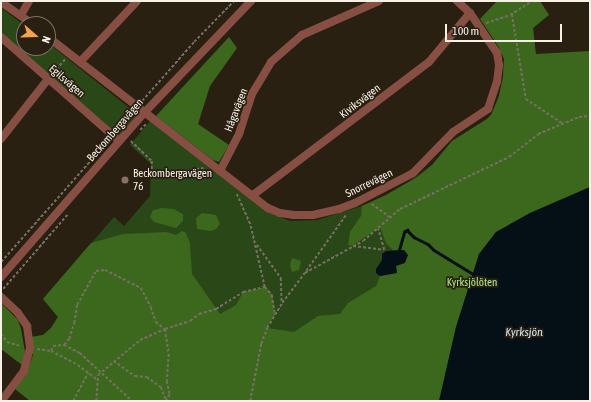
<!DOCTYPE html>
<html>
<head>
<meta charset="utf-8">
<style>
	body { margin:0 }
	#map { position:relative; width:591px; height:402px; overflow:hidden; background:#292012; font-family:"Asap Condensed",sans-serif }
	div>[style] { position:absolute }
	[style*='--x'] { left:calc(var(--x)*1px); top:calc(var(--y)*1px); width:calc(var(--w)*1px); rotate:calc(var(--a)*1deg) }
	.green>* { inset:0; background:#2a4817 }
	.forest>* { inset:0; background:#3c681e }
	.water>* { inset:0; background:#041016 }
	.stream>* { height:2.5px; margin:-1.25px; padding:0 1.25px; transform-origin:1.25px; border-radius:1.25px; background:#041016 }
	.path>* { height:1.5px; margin-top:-0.75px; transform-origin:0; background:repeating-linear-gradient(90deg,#776f63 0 3px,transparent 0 5px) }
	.street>* { height:8px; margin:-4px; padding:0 4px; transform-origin:4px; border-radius:4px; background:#874f43 }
	.dots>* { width:11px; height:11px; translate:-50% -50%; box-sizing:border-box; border:2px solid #292012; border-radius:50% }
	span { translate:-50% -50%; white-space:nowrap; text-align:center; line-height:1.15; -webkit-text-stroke:3.5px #292012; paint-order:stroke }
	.street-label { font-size:11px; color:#f7f0e7 }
	.poi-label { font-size:11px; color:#f7f0e7 }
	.left { translate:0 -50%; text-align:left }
	.park-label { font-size:11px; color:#aaea87 }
	.water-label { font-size:12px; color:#cee5f0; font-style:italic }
	.frame { position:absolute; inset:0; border:2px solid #f7f0e7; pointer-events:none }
	.north { position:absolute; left:16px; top:16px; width:40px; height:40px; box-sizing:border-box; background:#292012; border:1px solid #7b7367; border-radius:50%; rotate:110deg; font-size:11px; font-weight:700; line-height:16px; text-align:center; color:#f7f0e7 }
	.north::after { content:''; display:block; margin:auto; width:14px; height:18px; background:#f6a247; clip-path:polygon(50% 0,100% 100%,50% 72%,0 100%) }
	.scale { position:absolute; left:445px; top:24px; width:117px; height:18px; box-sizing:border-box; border:2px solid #f7f0e7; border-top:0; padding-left:5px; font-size:12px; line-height:14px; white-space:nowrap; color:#f7f0e7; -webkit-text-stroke:3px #292012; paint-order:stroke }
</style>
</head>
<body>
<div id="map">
	<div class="green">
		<div style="clip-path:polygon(1px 8px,24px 25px,24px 48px,48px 48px,48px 43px,137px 114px,119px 136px,1px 35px)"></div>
		<div style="clip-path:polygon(504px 59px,590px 61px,590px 401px,30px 401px,27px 372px,33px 355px,31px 337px,43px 335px,51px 328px,58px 317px,43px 299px,114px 217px,124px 226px,150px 196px,151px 164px,130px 145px,150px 121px,267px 212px,290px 221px,317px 220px,362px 206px,386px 195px,410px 181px,432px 165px,452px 141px,487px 119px,495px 110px,499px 96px,503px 77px)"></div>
	</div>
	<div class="forest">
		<div style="clip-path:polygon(497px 1px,540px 1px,549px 15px,533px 28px,536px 54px,590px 51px,590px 187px,530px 213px,496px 232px,479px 254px,456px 327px,439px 401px,30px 401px,15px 389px,27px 372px,33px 355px,31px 337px,43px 335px,51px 328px,58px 317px,43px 299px,91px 243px,123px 234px,166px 232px,176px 235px,182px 231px,186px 233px,190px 243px,192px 274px,220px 314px,236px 305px,243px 292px,265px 287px,272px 295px,275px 313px,267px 328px,294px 332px,318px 316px,340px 314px,348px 303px,376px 286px,380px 276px,397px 273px,396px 266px,404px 250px,393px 250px,386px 243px,380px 227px,352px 246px,348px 245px,350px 232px,361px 216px,362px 206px,386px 195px,419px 176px,432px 165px,452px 141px,487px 119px,491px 115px,499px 96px,503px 77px,504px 59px,498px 46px,480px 19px)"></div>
		<div style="clip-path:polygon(229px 37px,237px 48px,210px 86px,198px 124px,229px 145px,219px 162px,213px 160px,156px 116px)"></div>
		<div style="clip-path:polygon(162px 208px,173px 209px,183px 214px,183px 221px,176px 228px,154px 222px,150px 217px,153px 210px)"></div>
		<div style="clip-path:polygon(202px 213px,216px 215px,220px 224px,216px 229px,211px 231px,197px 229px,196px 218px)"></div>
		<div style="clip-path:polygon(292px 258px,301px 261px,299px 270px,292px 272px,290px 265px)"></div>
		<div style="clip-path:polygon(1px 303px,18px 320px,21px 329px,25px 352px,22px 365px,1px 349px)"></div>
	</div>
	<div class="water">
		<div style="clip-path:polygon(590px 187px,590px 401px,439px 401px,456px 327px,479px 254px,496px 232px,530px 213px)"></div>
		<div style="clip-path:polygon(404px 250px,408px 255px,405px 263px,396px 266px,397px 273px,380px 276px,376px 273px,376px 269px,382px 260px,382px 254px,386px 251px)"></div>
	</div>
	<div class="stream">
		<div style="--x:399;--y:250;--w:19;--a:-74"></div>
		<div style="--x:404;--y:232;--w:4;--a:-34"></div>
		<div style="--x:407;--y:230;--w:10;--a:45"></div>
		<div style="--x:414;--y:237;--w:16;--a:27"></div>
		<div style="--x:428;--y:244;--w:8;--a:45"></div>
		<div style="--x:434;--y:250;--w:46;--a:31.6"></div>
	</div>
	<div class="path">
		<div style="--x:512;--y:14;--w:86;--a:80.6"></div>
		<div style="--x:526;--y:99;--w:43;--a:33.7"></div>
		<div style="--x:486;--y:23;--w:25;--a:-18"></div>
		<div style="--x:510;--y:15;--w:26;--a:-32"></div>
		<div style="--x:53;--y:73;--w:18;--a:-49"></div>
		<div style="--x:142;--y:101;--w:79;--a:-48.6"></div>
		<div style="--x:194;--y:42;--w:57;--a:-45.7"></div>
		<div style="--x:117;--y:130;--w:23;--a:-49"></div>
		<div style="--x:140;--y:130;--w:10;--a:-45"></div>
		<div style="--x:131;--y:141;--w:29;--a:44"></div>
		<div style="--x:152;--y:161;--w:15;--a:90"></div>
		<div style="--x:152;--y:176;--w:52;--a:-8.9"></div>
		<div style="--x:237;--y:194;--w:35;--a:66"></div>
		<div style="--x:251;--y:226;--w:63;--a:77.1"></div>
		<div style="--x:265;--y:287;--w:11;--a:49"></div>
		<div style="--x:272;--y:295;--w:18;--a:81"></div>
		<div style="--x:372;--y:204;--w:22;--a:36"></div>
		<div style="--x:257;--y:245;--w:41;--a:54"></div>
		<div style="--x:281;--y:278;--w:24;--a:88"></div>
		<div style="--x:353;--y:246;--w:31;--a:7"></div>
		<div style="--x:384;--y:250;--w:22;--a:-106"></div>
		<div style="--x:1;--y:262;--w:160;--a:-48.5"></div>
		<div style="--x:306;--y:271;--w:69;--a:-54.5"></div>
		<div style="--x:3;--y:289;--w:98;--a:-49.1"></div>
		<div style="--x:1;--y:334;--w:10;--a:53"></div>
		<div style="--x:7;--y:342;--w:15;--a:16"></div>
		<div style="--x:64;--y:345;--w:8;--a:-50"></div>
		<div style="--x:69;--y:339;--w:17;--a:-73"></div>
		<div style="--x:74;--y:323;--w:18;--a:-81"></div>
		<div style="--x:77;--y:305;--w:39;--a:-61"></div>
		<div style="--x:96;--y:271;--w:9;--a:-6"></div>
		<div style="--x:105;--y:270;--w:40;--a:26.6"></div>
		<div style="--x:141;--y:288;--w:21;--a:62"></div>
		<div style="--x:151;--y:307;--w:16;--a:72"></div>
		<div style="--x:156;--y:322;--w:11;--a:38"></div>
		<div style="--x:165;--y:329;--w:25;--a:81"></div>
		<div style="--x:169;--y:354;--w:27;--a:94"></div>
		<div style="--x:167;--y:381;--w:14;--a:78"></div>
		<div style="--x:170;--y:395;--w:7;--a:124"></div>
		<div style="--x:37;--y:349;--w:14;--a:8"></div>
		<div style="--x:51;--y:351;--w:30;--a:27"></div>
		<div style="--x:78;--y:365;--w:25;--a:37"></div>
		<div style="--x:51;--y:351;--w:5;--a:-68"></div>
		<div style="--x:53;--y:346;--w:11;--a:-5"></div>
		<div style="--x:64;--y:345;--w:18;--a:27"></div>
		<div style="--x:80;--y:353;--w:71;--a:42.7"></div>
		<div style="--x:114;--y:361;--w:26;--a:36"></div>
		<div style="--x:135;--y:376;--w:12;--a:5"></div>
		<div style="--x:147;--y:377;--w:17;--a:36"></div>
		<div style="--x:161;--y:387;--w:14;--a:69"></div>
		<div style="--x:73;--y:401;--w:32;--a:-62"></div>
		<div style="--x:96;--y:401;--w:26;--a:-86"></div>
		<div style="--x:98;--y:375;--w:55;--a:-39.8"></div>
		<div style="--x:140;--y:340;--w:27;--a:-24"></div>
		<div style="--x:165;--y:329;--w:26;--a:-18"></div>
		<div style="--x:190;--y:321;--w:11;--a:-38"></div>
		<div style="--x:199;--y:314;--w:18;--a:-16"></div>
		<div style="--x:216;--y:309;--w:32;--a:-32"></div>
		<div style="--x:243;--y:292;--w:23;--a:-13"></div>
		<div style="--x:250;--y:401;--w:58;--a:-79.1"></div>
		<div style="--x:261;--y:344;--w:17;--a:-69"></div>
		<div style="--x:267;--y:328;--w:29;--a:-59"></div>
		<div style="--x:282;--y:303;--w:38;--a:-53"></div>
		<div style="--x:305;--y:273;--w:66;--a:-28.9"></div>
		<div style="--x:363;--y:241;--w:49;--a:-40.9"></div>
		<div style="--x:400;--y:209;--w:121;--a:-25.5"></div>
		<div style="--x:509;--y:157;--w:37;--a:-38"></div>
		<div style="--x:538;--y:134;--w:44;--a:-22.5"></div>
		<div style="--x:579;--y:117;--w:11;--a:-5"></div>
	</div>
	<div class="street">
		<div style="--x:1;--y:2;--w:38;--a:35"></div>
		<div style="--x:21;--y:15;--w:16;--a:-60"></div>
		<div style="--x:1;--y:37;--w:157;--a:41.4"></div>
		<div style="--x:48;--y:37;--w:279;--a:37.9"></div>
		<div style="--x:268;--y:208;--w:13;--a:23"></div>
		<div style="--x:280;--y:213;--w:14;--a:8"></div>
		<div style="--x:294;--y:215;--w:19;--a:0"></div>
		<div style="--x:313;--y:215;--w:27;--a:-13"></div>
		<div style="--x:339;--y:209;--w:17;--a:-21"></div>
		<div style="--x:355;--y:203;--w:65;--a:-27.3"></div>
		<div style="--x:413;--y:173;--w:57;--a:-45.7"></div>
		<div style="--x:453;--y:132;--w:42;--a:-33.3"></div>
		<div style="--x:488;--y:109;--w:28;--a:-72"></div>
		<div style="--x:497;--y:82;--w:17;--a:-83"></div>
		<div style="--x:499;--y:65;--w:12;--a:-99"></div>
		<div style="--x:497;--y:53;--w:48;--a:-124"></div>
		<div style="--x:470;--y:13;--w:18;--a:-137"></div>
		<div style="--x:80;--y:62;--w:83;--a:-46.9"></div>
		<div style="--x:1;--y:139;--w:76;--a:-51.9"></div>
		<div style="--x:220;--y:171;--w:42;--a:-62.8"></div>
		<div style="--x:239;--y:134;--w:42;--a:-72"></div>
		<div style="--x:252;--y:94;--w:37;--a:-59"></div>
		<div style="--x:271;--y:62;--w:41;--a:-41.1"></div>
		<div style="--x:302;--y:35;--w:84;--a:-23.8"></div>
		<div style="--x:253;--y:195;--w:221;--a:-37.1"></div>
		<div style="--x:429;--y:62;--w:64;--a:-50.1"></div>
		<div style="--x:1;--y:277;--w:218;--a:-48.9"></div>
		<div style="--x:144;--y:113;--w:155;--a:-46.3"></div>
		<div style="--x:1;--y:297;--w:23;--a:43"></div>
		<div style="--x:18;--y:313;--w:16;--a:55"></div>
		<div style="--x:27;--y:326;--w:22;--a:82"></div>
		<div style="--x:30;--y:348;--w:24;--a:105"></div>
		<div style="--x:24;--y:371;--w:38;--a:127"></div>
	</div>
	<div class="dots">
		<div style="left:125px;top:180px;background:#8d6e63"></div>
	</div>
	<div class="street-label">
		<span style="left:67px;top:81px;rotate:41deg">Egilsvägen</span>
		<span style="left:360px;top:101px;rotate:-38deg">Kiviksvägen</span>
		<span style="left:236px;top:110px;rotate:-69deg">Hågavägen</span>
		<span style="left:115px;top:130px;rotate:-49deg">Beckombergavägen</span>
		<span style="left:369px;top:183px;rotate:-26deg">Snorrevägen</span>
	</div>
	<div class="poi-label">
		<span class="left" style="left:133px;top:180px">Beckombergavägen<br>76</span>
	</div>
	<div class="park-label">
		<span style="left:472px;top:282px">Kyrksjölöten</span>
	</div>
	<div class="water-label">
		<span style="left:524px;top:333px">Kyrksjön</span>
	</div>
	<div class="frame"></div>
	<div class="north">N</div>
	<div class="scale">100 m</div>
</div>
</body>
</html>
